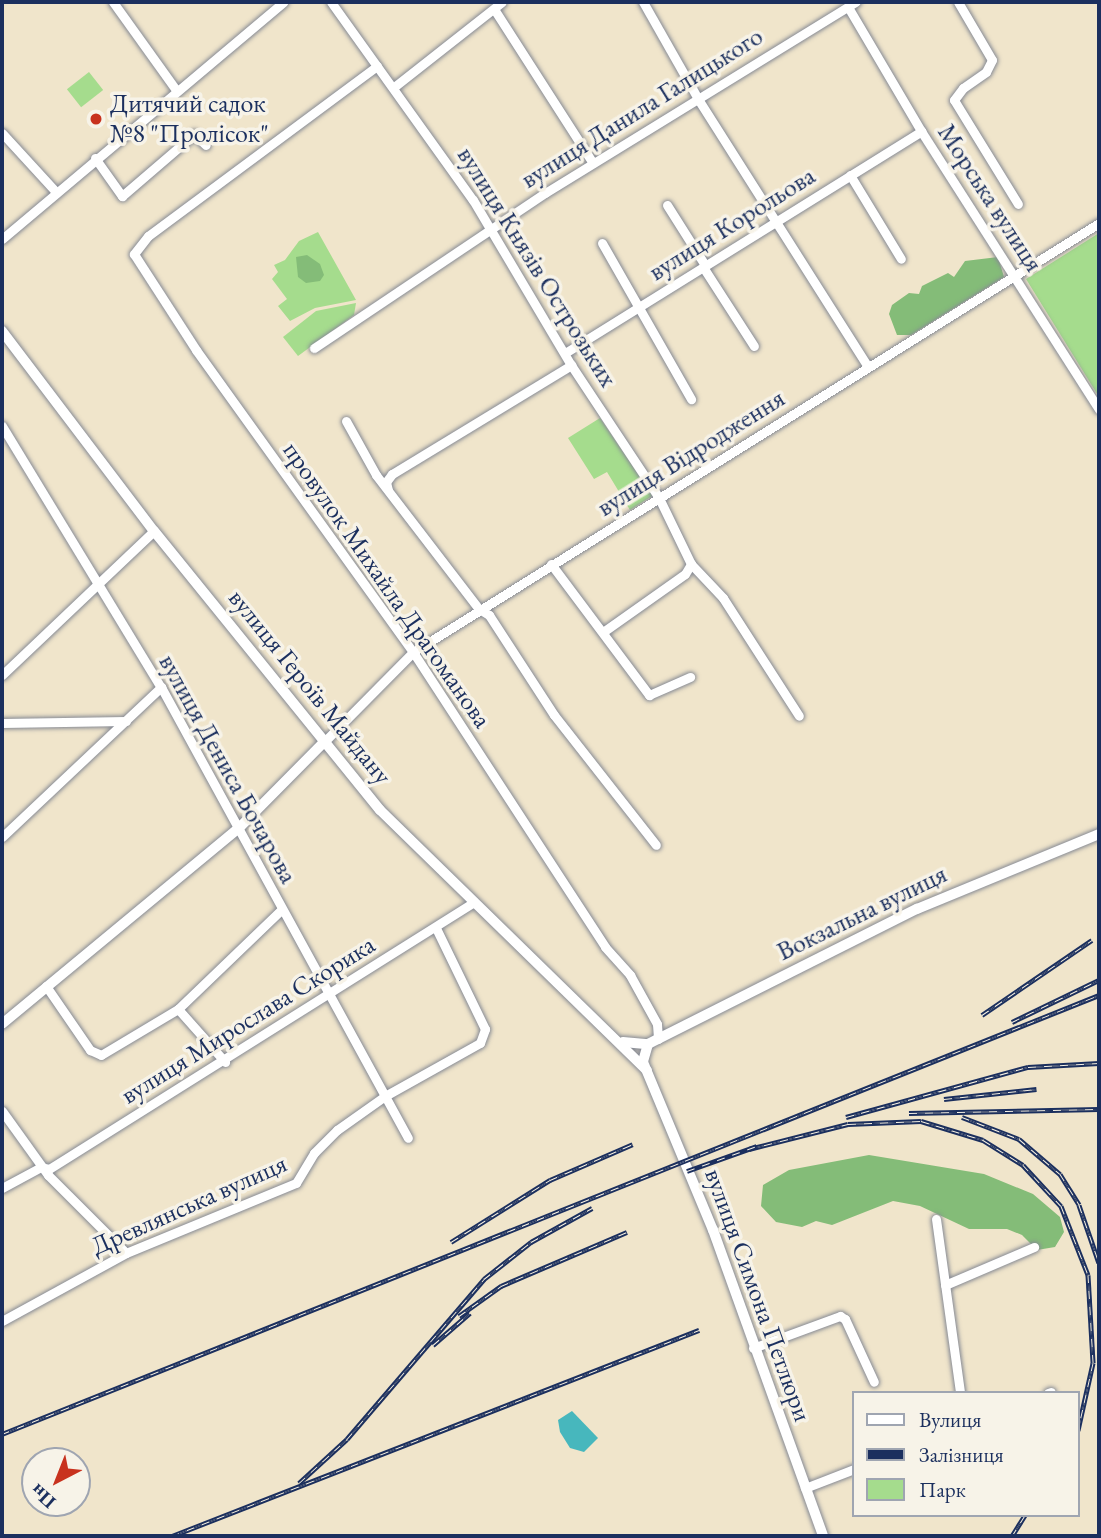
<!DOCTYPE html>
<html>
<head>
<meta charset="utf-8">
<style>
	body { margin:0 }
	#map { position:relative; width:1101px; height:1538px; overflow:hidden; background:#f0e5cb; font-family:"EB Garamond",serif }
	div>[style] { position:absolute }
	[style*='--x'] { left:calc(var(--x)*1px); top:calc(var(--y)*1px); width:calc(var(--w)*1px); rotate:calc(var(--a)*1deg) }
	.green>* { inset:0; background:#a5dc8d; transform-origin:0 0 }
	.forest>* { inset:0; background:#84bc78 }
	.water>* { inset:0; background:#47b7bd }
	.roads { filter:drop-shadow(0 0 2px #868a94) drop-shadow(0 0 2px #868a94) }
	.minor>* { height:9px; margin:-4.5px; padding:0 4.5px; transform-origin:4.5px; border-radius:4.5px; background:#fff }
	.tertiary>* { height:10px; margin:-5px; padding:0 5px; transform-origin:5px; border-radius:5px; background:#fff }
	.rail>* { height:5px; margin-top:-2.5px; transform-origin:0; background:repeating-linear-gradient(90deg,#f7f3e8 0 8px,#1b2f5e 0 16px); box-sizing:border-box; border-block:2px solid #1b2f5e }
	.dots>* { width:19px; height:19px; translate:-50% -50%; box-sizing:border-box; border:4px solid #f7f3e8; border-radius:50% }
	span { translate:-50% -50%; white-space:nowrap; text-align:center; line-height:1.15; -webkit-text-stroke:7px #f7f3e8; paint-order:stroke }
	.poi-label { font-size:26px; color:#1b2f5e }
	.left { translate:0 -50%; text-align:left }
	.street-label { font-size:26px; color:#1b2f5e }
	.frame { position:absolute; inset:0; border:4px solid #1b2f5e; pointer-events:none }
	.legend { position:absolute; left:852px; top:1391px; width:228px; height:126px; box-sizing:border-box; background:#f7f3e8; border:2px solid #9fa5b1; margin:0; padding:9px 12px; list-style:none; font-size:21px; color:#1b2f5e }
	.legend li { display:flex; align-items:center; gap:14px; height:35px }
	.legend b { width:35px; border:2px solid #9fa5b1 }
	.north { position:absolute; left:21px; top:1447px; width:70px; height:70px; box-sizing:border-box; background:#f7f3e8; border:2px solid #9fa5b1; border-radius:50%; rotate:222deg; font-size:19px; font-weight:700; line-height:28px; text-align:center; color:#1b2f5e }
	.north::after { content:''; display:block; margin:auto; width:24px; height:32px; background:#c8321e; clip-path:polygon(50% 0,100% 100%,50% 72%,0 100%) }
</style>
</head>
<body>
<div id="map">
	<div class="green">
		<div style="left:89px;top:72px;width:23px;height:28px;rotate:52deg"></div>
		<div style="clip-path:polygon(318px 232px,356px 300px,315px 308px,290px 321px,278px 306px,287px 299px,272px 279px,278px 272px,274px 265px,285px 260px,299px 241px)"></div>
		<div style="clip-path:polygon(1099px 233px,1099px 397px,1026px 279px)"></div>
		<div style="clip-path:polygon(356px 303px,354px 315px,298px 356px,283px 337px,316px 311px)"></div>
		<div style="clip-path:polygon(600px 418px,650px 492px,652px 496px,630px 510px,607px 472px,594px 479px,568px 438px)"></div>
	</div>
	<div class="forest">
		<div style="clip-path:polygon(307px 255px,320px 264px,324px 275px,320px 281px,306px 283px,298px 277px,296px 257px)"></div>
		<div style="clip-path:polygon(998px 257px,1004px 277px,911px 335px,897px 335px,889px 314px,892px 305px,909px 293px,919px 294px,922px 286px,948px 273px,954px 277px,965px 261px)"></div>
		<div style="clip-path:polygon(869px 1155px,984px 1174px,1033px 1194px,1060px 1217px,1064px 1232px,1055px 1247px,1037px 1250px,1022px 1235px,1007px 1229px,969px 1229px,920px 1206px,893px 1201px,832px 1225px,816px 1221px,802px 1227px,776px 1222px,761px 1206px,763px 1185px,789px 1170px)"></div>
	</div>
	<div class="water">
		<div style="clip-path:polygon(572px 1411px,598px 1438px,584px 1452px,570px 1448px,560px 1432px,558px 1420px)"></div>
	</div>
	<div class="roads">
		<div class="minor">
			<div style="--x:113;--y:2;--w:108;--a:54.4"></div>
			<div style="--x:331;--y:2;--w:244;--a:54.4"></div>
			<div style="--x:473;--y:200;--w:192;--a:59.3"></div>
			<div style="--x:571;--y:365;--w:159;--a:56.5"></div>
			<div style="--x:659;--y:498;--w:73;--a:64.1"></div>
			<div style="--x:691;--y:564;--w:47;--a:46.7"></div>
			<div style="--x:723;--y:598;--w:140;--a:57.2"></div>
			<div style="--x:643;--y:2;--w:112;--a:60.4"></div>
			<div style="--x:698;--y:99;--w:317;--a:57.6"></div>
			<div style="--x:958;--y:2;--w:67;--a:59.6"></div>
			<div style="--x:992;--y:60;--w:13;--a:117"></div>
			<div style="--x:986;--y:72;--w:28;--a:145"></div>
			<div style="--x:963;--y:88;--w:15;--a:127"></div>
			<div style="--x:954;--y:100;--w:122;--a:58.4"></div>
			<div style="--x:848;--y:7;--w:144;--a:59.5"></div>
			<div style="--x:921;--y:131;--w:330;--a:57.4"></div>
			<div style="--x:494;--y:9;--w:183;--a:57.3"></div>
			<div style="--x:377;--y:66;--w:285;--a:143.4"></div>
			<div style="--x:148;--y:236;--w:23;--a:128"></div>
			<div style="--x:134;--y:254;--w:114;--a:57.1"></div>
			<div style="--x:196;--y:350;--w:372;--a:54.3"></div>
			<div style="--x:413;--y:652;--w:352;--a:56.9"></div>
			<div style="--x:605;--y:947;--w:38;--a:48"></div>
			<div style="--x:630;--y:975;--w:56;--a:61.1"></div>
			<div style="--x:657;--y:1024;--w:15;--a:86"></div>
			<div style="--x:394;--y:87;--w:137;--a:-38.2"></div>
			<div style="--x:2;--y:133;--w:80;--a:47.5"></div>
			<div style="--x:95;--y:158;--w:47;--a:54.6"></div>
			<div style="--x:122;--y:196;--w:95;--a:-40.7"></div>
			<div style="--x:194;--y:134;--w:16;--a:43"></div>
			<div style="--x:850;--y:175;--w:98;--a:58.7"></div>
			<div style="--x:667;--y:205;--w:71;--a:57.7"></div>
			<div style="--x:2;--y:239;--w:368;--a:-40.1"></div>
			<div style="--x:602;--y:243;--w:180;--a:60.3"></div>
			<div style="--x:703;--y:267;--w:94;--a:57.2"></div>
			<div style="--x:314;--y:348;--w:278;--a:-33.9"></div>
			<div style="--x:545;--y:193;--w:365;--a:-31.6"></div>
			<div style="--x:565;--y:353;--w:420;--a:-31.9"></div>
			<div style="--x:346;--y:421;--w:62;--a:60.9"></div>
			<div style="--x:376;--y:475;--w:169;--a:52.5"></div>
			<div style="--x:479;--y:609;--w:12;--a:31"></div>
			<div style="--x:489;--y:615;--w:119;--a:57"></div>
			<div style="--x:554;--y:715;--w:165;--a:51.9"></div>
			<div style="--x:2;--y:426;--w:306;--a:58.7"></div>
			<div style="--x:161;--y:687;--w:514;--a:61.29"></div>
			<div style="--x:388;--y:490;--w:8;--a:-104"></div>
			<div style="--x:386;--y:482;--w:10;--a:-53"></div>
			<div style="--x:392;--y:474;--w:210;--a:-31.3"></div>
			<div style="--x:551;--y:564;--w:164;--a:53.2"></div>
			<div style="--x:649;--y:695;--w:45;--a:-23.7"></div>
			<div style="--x:603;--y:632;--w:100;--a:-35.3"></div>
			<div style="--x:685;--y:574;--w:12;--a:-59"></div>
			<div style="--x:2;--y:675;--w:209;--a:-43.5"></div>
			<div style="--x:2;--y:723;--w:124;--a:-0.9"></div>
			<div style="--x:324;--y:742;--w:127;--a:-45.3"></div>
			<div style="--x:413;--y:652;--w:809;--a:-32.02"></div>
			<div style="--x:2;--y:837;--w:219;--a:-43.3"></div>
			<div style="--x:46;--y:986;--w:78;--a:55.5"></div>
			<div style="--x:90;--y:1050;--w:12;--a:24"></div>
			<div style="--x:101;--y:1055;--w:90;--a:-30.9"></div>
			<div style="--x:178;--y:1009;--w:144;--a:-43.9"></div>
			<div style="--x:178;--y:1009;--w:71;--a:48.4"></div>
			<div style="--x:2;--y:1111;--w:79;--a:54.3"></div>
			<div style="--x:48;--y:1175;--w:110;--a:45"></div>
			<div style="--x:2;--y:1188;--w:44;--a:-28.3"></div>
			<div style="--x:41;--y:1167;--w:8;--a:14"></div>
			<div style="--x:49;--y:1169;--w:502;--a:-32.14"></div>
			<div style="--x:936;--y:1219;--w:176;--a:82.1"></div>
			<div style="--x:945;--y:1285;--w:97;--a:-23.1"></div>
			<div style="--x:2;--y:1321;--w:141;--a:-28.7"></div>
			<div style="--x:126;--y:1253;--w:184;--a:-22.4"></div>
			<div style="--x:296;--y:1183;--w:35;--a:-59"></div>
			<div style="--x:314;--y:1153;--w:33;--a:-45"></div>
			<div style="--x:337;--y:1130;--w:59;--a:-35.3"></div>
			<div style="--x:385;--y:1096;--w:109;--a:-29.2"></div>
			<div style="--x:480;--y:1043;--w:15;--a:-70"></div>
			<div style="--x:485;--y:1029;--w:112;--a:-115.9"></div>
			<div style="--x:753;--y:1348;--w:93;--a:-20.2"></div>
			<div style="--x:840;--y:1316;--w:6;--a:31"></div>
			<div style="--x:845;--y:1319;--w:69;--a:65.3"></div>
			<div style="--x:1048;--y:1393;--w:3;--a:-18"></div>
			<div style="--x:805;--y:1488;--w:53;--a:-21.2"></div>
		</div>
		<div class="tertiary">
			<div style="--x:2;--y:331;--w:251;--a:52.8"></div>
			<div style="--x:154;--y:531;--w:359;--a:51"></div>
			<div style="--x:380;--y:810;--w:373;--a:44.3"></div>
			<div style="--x:2;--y:1024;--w:306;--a:-39.6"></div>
			<div style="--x:238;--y:829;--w:122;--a:-45.3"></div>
			<div style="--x:623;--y:1042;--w:25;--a:5"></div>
			<div style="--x:648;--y:1044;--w:19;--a:106"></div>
			<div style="--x:643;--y:1062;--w:182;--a:67.4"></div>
			<div style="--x:713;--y:1230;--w:325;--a:70.2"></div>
			<div style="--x:648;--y:1044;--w:301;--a:-26.7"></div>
			<div style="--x:917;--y:909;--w:197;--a:-22.4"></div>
		</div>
	</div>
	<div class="rail">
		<div style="--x:982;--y:1015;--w:133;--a:-34.3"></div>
		<div style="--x:1012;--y:1022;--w:97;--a:-25.8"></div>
		<div style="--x:1097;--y:1034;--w:2;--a:0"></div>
		<div style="--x:944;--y:1099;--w:93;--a:-6.2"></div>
		<div style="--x:909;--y:1113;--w:190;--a:-1.2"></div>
		<div style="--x:846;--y:1117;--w:189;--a:-15.4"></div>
		<div style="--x:1028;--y:1067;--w:71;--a:-3.2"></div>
		<div style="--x:962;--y:1117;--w:61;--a:21.1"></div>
		<div style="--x:1019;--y:1139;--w:54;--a:40.5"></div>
		<div style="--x:1060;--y:1174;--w:36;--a:58"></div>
		<div style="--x:1079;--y:1205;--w:61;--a:71"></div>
		<div style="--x:749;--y:1149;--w:102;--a:-14.2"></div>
		<div style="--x:848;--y:1124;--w:73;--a:-2.4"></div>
		<div style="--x:921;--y:1121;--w:65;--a:17"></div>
		<div style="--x:983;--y:1140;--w:47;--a:32"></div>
		<div style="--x:1023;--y:1165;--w:56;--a:47.2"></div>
		<div style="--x:1061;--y:1206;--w:74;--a:68.6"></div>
		<div style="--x:1088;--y:1275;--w:88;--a:86.7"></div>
		<div style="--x:1093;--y:1363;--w:69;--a:102.6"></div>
		<div style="--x:687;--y:1171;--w:74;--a:-19.7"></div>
		<div style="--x:451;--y:1242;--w:117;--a:-32.1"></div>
		<div style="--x:550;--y:1180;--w:90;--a:-23.4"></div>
		<div style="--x:459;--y:1316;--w:52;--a:-35.5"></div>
		<div style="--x:501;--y:1286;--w:137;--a:-23.2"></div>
		<div style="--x:433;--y:1345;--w:49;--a:-40.9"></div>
		<div style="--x:2;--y:1434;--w:1182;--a:-21.81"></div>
		<div style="--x:299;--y:1483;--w:65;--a:-42.5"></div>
		<div style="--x:347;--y:1439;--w:211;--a:-49.4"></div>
		<div style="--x:484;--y:1279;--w:60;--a:-38.2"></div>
		<div style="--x:531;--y:1242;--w:70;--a:-29.1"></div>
		<div style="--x:172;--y:1536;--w:566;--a:-21.35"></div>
		<div style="--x:1012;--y:1536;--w:25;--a:-58"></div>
	</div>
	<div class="dots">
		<div style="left:96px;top:119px;background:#c8321e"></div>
	</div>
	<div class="poi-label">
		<span class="left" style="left:110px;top:119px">Дитячий садок<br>№8 "Пролісок"</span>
	</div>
	<div class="street-label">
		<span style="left:642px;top:108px;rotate:-32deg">вулиця Данила Галицького</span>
		<span style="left:990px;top:198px;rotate:57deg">Морська вулиця</span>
		<span style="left:732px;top:224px;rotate:-32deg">вулиця Корольова</span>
		<span style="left:537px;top:267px;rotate:58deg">вулиця Князів Острозьких</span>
		<span style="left:691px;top:453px;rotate:-32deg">вулиця Відродження</span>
		<span style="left:387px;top:585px;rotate:55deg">провулок Михайла Драгоманова</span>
		<span style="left:310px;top:687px;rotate:51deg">вулиця Героїв Майдану</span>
		<span style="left:228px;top:769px;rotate:61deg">вулиця Дениса Бочарова</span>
		<span style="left:862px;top:913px;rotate:-26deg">Вокзальна вулиця</span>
		<span style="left:248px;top:1020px;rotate:-32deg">вулиця Мирослава Скорика</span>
		<span style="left:189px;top:1205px;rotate:-24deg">Древлянська вулиця</span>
		<span style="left:758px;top:1295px;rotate:70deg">вулиця Симона Петлюри</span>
	</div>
	<div class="frame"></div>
	<ul class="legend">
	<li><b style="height:9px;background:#fff"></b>Вулиця</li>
	<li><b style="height:9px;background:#1b2f5e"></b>Залізниця</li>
	<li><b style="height:19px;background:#a5dc8d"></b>Парк</li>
	</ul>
	<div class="north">Пн</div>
</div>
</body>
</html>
